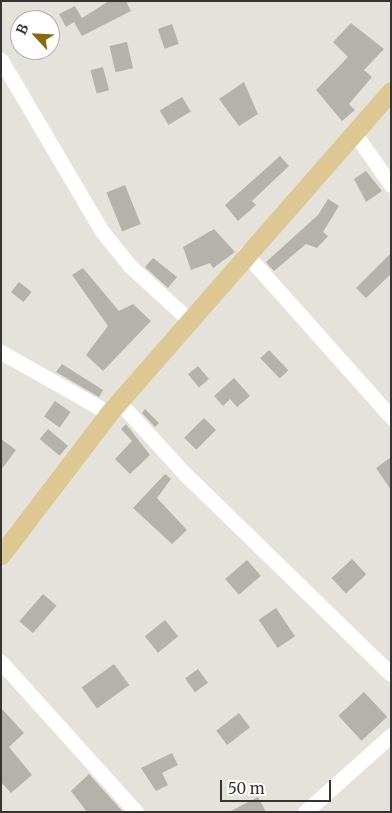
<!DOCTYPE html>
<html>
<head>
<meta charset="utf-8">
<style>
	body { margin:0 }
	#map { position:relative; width:392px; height:813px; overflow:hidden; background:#e5e2dc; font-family:Merriweather,serif }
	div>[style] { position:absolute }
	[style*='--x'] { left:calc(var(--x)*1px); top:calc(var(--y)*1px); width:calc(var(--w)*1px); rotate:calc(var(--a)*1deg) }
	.building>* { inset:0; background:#b5b2ac; transform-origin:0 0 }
	.minor>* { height:15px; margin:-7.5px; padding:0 7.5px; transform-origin:7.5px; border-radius:7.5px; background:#fff }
	.major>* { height:19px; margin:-9.5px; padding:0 9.5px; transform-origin:9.5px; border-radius:9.5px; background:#ddc793 }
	span { translate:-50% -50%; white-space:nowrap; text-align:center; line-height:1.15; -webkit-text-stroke:4px #fff; paint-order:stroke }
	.frame { position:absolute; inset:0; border:2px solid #353432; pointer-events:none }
	.north { position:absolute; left:10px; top:10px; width:50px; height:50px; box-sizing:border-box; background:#fff; border:1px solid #aeaead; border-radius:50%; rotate:295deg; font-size:14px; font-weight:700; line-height:20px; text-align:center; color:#353432 }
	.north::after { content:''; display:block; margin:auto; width:18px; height:22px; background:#8b6a0a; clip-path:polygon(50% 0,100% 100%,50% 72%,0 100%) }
	.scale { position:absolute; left:220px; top:780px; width:111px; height:22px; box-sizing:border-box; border:2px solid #353432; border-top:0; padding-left:6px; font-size:15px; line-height:18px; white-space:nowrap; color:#353432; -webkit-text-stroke:4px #fff; paint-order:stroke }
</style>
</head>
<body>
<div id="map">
	<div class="building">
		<div style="clip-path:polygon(109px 1px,126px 1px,131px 11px,82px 36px,74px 22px,66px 27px,59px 14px,75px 6px,82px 18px)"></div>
		<div style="clip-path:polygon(351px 23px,384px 49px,364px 70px,372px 77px,349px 104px,355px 110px,342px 121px,316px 90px,348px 57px,333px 42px)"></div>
		<div style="left:172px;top:24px;width:21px;height:15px;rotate:71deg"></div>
		<div style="left:127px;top:42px;width:27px;height:18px;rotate:77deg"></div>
		<div style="left:103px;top:67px;width:24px;height:13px;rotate:75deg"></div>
		<div style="clip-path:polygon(244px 82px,258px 114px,239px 126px,219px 99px)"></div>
		<div style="left:182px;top:97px;width:17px;height:26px;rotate:59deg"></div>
		<div style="clip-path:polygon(280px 156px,289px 166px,252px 201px,256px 205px,238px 221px,225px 205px)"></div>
		<div style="clip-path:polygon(366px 171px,382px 191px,366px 202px,354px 179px)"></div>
		<div style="left:125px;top:185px;width:42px;height:20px;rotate:68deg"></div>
		<div style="clip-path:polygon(328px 199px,339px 206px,323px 232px,328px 236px,317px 248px,306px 244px,274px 271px,266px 262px,318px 215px)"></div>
		<div style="clip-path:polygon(214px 229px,235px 252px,213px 268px,210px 263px,191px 270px,183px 247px)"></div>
		<div style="clip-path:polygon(391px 253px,391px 274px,366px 298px,356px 288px)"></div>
		<div style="clip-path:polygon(153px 258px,177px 277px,168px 288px,145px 267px)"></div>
		<div style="clip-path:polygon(83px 268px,119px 311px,133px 304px,151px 321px,103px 371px,86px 355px,108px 326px,72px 275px)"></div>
		<div style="left:19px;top:282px;width:16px;height:13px;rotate:38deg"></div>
		<div style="left:269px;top:350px;width:28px;height:12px;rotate:46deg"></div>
		<div style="clip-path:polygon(62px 364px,103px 390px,99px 397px,56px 372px)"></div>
		<div style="left:198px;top:366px;width:17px;height:13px;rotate:50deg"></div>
		<div style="clip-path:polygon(234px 378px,250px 396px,237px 407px,230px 399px,223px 406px,214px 396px)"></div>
		<div style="left:55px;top:401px;width:19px;height:19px;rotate:35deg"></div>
		<div style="clip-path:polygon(145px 409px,159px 423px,155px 427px,142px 413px)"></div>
		<div style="left:204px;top:418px;width:17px;height:28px;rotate:45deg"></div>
		<div style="clip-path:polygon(126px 424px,150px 455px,130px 474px,115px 459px,132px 441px,121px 429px)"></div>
		<div style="left:48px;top:429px;width:26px;height:13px;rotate:40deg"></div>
		<div style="clip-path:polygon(1px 439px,16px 450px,1px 470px)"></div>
		<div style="clip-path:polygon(391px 457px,391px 490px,376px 468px)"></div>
		<div style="clip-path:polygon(165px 474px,171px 479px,157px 498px,187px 530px,172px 544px,133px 508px)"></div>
		<div style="left:352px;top:559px;width:21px;height:28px;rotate:47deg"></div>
		<div style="left:247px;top:560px;width:21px;height:29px;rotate:49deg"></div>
		<div style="left:43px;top:594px;width:18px;height:36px;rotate:41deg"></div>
		<div style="left:276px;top:608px;width:34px;height:21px;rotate:56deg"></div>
		<div style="left:165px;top:620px;width:21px;height:26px;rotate:51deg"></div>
		<div style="left:114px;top:664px;width:26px;height:40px;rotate:54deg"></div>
		<div style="left:198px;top:669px;width:17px;height:16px;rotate:54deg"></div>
		<div style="left:364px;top:692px;width:34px;height:35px;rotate:47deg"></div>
		<div style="clip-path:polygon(1px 708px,24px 733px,9px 747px,32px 775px,11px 793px,1px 782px)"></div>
		<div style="left:239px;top:713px;width:18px;height:29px;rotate:52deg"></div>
		<div style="clip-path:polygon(172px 753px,178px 765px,162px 773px,168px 785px,156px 791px,141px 768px)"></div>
		<div style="clip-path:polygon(89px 774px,123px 812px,87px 812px,71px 791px)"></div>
		<div style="clip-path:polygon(258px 797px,266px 812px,229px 812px)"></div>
	</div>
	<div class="minor">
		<div style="--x:1;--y:60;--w:197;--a:59.5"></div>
		<div style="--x:101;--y:230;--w:46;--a:51.1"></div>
		<div style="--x:130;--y:266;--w:80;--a:42.5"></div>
		<div style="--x:355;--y:134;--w:62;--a:54.8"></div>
		<div style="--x:245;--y:253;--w:220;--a:48.3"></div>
		<div style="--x:1;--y:352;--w:124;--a:29.5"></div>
		<div style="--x:119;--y:402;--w:98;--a:47.5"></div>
		<div style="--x:185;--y:474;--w:287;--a:44.2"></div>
		<div style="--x:1;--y:662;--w:202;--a:48"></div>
		<div style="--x:305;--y:812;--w:115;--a:-41.8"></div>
	</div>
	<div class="major">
		<div style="--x:1;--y:555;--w:178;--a:-52.7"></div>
		<div style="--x:109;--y:413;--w:428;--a:-48.8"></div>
	</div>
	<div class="frame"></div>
	<div class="north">B</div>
	<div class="scale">50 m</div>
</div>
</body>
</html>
